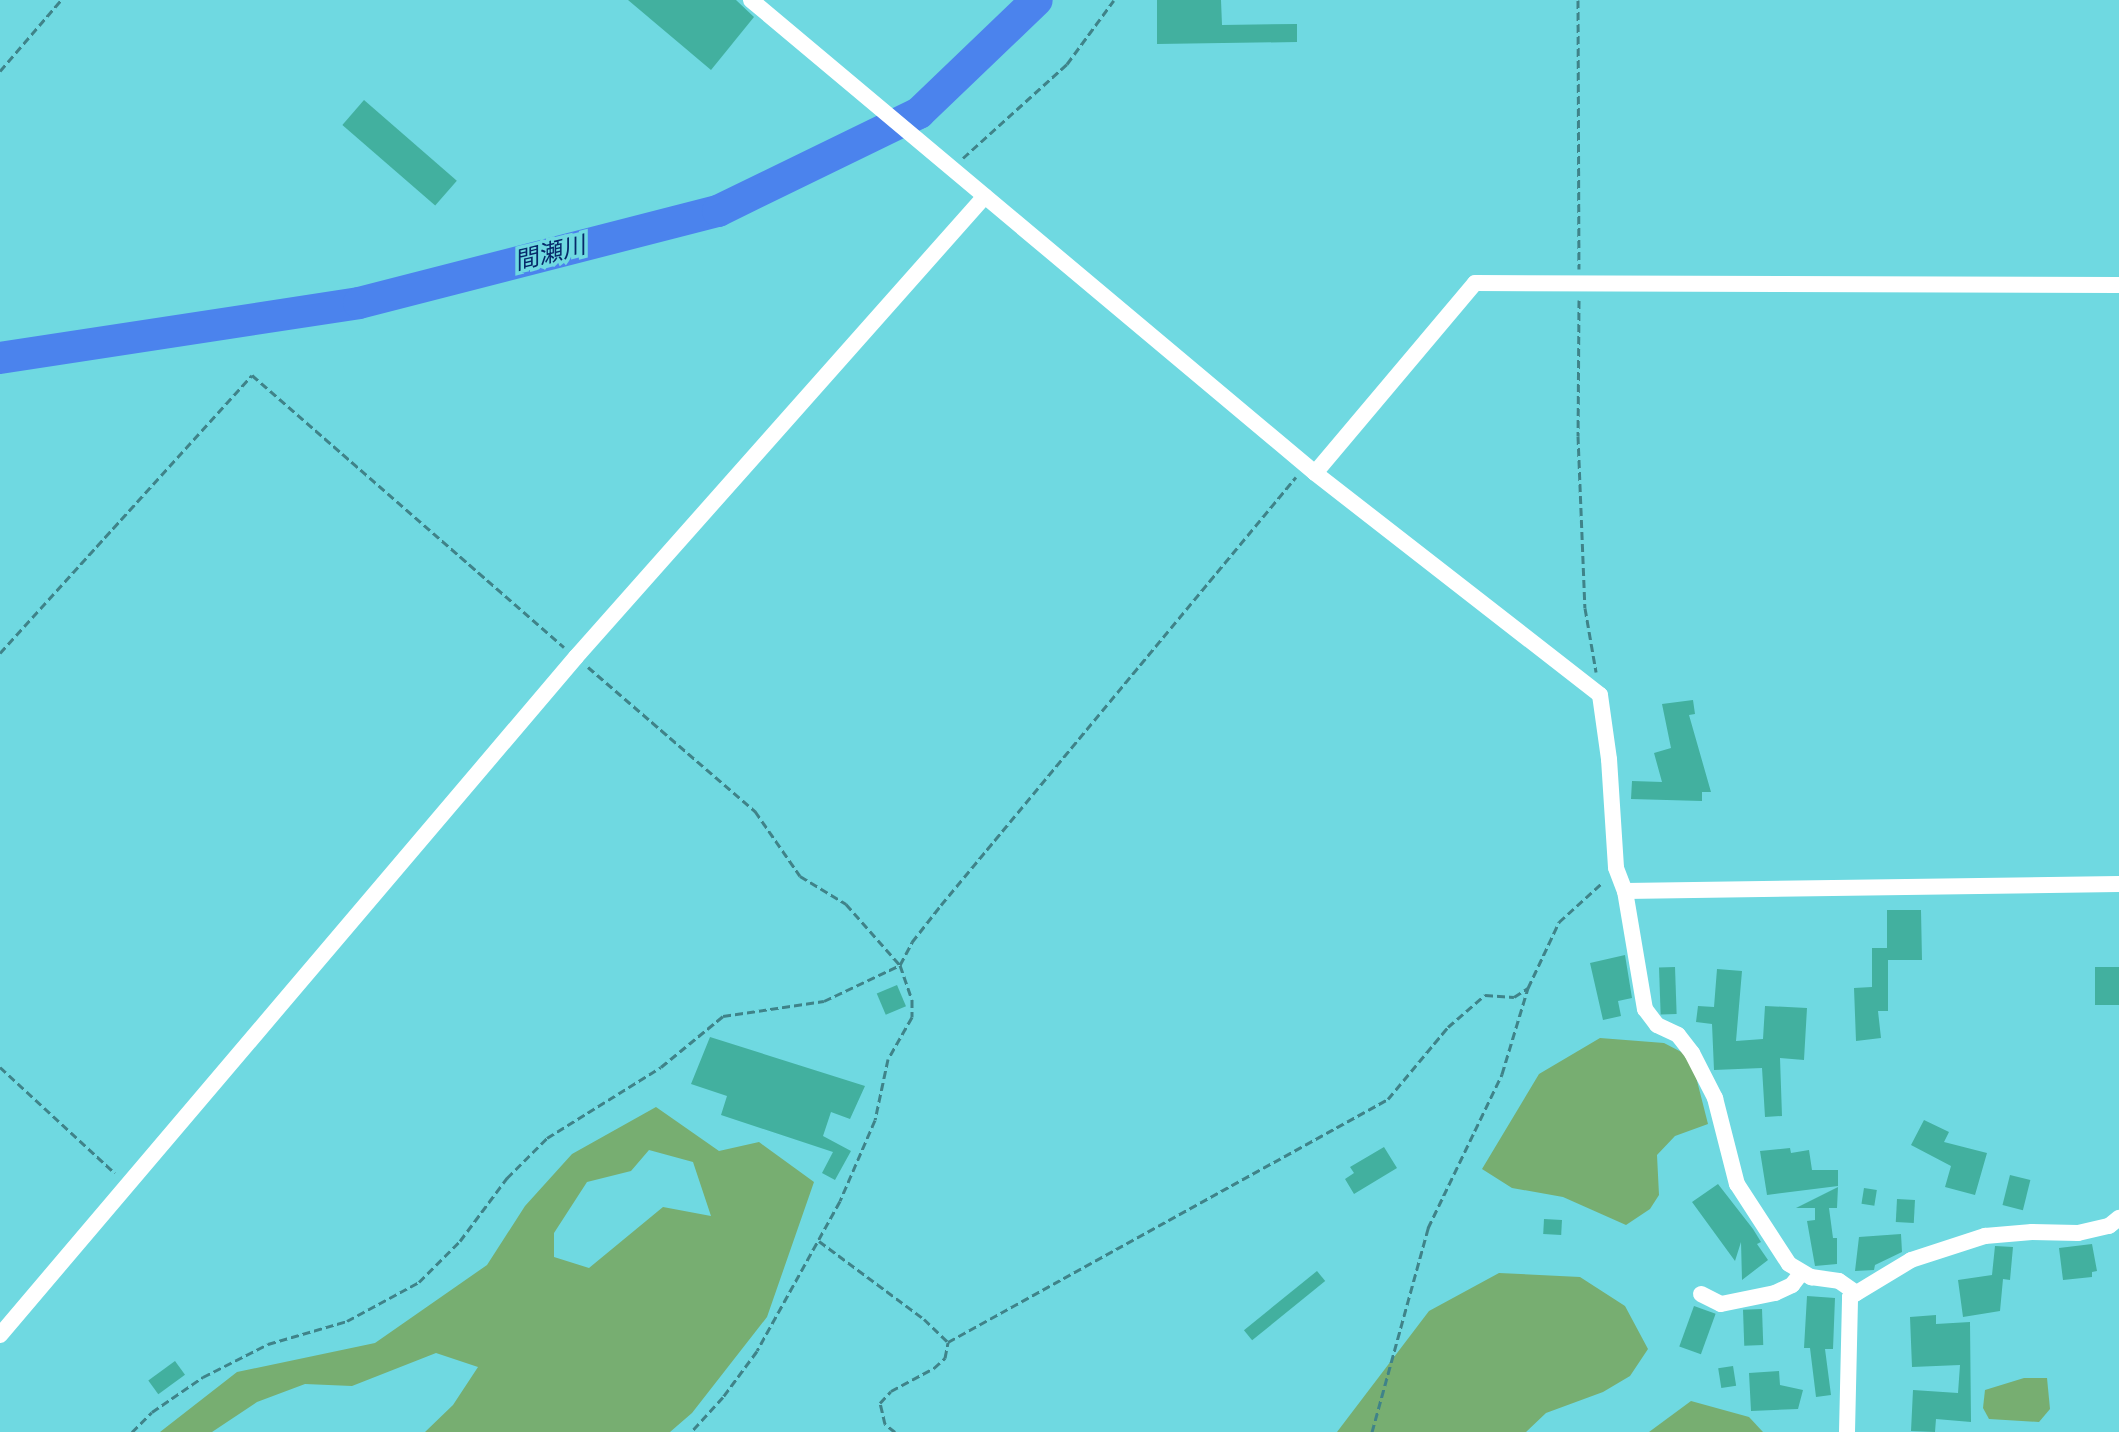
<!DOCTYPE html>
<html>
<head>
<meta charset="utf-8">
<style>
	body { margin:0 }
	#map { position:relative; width:2119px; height:1432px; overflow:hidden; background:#6fd9e1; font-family:Karla,"Noto Sans JP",sans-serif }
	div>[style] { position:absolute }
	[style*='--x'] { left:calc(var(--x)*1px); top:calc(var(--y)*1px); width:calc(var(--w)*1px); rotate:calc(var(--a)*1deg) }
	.green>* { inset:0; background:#77ae71 }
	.river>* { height:32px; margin:-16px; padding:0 16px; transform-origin:16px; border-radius:16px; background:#4b83ed }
	.building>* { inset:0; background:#42b09f; transform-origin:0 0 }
	.path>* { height:3px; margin-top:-1.5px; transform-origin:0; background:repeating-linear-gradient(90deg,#3f8389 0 8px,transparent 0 12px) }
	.minor>* { height:16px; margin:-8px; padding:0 8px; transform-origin:8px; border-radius:8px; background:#fff }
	span { translate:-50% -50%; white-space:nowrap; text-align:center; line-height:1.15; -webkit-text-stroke:7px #6fd9e1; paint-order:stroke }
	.water-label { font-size:24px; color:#062869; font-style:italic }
</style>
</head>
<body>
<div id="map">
	<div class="green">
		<div style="clip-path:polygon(1600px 1038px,1664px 1043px,1691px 1057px,1708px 1124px,1675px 1136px,1657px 1155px,1659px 1195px,1650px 1209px,1626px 1225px,1563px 1197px,1512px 1188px,1482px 1169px,1539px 1074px)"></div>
		<div style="clip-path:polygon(evenodd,656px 1107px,719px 1151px,759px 1142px,814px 1182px,767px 1317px,692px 1413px,670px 1432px,425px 1432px,453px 1405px,478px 1367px,436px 1353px,352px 1386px,305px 1384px,257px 1402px,212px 1432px,160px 1432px,237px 1372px,375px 1343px,487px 1265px,525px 1206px,572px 1154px,656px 1107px,649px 1150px,693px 1162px,711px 1216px,663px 1207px,589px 1268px,554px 1257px,554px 1233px,587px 1182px,631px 1171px,649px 1150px)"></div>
		<div style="clip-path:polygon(1499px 1273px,1580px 1277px,1625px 1306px,1648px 1349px,1630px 1376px,1603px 1392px,1546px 1413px,1526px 1432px,1337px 1432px,1429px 1311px)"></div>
		<div style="clip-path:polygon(2024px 1378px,2047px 1378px,2050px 1409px,2039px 1422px,1989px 1419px,1983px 1408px,1985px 1390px)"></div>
		<div style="clip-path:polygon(1691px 1401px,1749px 1417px,1763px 1432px,1649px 1432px)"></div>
	</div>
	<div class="river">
		<div style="--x:0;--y:358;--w:363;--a:-8.7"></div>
		<div style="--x:359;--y:303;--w:371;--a:-14.4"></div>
		<div style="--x:718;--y:211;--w:224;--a:-26"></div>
		<div style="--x:919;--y:113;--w:163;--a:-43.8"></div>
	</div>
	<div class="building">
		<div style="clip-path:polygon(628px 0,736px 0,754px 17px,711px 70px)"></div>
		<div style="clip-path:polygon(1157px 0,1221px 0,1222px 25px,1297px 24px,1297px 42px,1157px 44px)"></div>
		<div style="left:364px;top:100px;width:123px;height:33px;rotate:41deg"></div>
		<div style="clip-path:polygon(1693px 700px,1695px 714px,1689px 715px,1711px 792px,1702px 792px,1702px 801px,1631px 799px,1632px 781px,1662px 782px,1654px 753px,1671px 748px,1662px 704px)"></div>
		<div style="clip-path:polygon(1887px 910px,1921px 910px,1922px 960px,1888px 960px,1888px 1011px,1878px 1011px,1881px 1038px,1856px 1041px,1854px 988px,1872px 987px,1872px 948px,1887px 948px)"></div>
		<div style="clip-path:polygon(1625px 955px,1632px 998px,1618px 1001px,1621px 1016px,1603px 1020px,1590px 963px)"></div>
		<div style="left:1675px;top:967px;width:47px;height:16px;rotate:88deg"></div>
		<div style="left:2119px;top:967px;width:38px;height:24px;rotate:90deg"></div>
		<div style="clip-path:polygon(1717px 969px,1742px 971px,1736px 1041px,1763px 1039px,1765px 1006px,1807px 1008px,1804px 1060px,1780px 1058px,1782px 1116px,1765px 1117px,1762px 1068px,1714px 1070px,1712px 1024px,1696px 1022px,1698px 1006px,1714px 1007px)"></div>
		<div style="left:897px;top:985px;width:23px;height:22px;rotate:67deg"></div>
		<div style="clip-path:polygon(710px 1037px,865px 1086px,850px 1119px,831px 1112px,823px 1136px,851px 1151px,835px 1180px,822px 1173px,833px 1152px,721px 1115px,727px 1096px,691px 1084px)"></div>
		<div style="clip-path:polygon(1924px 1120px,1949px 1132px,1944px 1142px,1987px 1153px,1975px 1195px,1945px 1187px,1951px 1166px,1911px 1145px)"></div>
		<div style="clip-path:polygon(1384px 1147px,1397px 1168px,1354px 1194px,1345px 1179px,1354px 1173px,1350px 1167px)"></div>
		<div style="clip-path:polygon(1790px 1148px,1791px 1153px,1809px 1150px,1812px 1170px,1838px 1170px,1838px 1186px,1767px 1195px,1760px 1151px)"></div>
		<div style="left:2010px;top:1175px;width:21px;height:31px;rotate:14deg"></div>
		<div style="clip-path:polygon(1718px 1184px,1753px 1229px,1761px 1242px,1757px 1244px,1768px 1260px,1742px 1280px,1741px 1242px,1735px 1261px,1692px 1202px)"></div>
		<div style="clip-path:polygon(1838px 1187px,1837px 1208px,1829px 1208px,1833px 1238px,1837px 1238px,1837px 1264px,1815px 1266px,1807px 1221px,1815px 1220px,1815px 1208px,1796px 1208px)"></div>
		<div style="left:1864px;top:1188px;width:13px;height:16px;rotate:9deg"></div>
		<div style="left:1897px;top:1199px;width:18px;height:23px;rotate:3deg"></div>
		<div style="left:1544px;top:1219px;width:18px;height:15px;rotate:3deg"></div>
		<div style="clip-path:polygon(1901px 1234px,1902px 1252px,1875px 1265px,1874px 1270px,1855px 1271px,1859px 1237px)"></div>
		<div style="clip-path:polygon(2092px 1244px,2097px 1271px,2092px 1272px,2092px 1277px,2063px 1280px,2059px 1248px)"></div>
		<div style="clip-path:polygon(1995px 1246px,2013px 1247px,2010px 1280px,2003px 1279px,2000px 1311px,1963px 1317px,1958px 1280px,1992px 1275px)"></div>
		<div style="left:1317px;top:1271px;width:13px;height:94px;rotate:51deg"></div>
		<div style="clip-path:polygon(1807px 1296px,1835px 1298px,1833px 1349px,1825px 1349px,1831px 1395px,1816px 1397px,1810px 1348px,1804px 1348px)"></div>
		<div style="left:1694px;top:1306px;width:23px;height:43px;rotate:20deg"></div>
		<div style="left:1762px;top:1309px;width:36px;height:19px;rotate:88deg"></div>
		<div style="clip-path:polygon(1936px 1315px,1936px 1324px,1970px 1322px,1971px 1422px,1936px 1419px,1935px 1432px,1911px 1431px,1913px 1390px,1958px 1393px,1960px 1365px,1912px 1367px,1910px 1317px)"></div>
		<div style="left:175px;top:1361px;width:17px;height:33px;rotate:54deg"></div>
		<div style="left:1733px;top:1366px;width:20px;height:15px;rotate:81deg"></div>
		<div style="clip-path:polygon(1779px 1371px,1780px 1385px,1803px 1390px,1798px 1409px,1751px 1411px,1749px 1373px)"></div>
	</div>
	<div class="path">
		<div style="--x:1578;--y:0;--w:269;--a:89.8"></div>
		<div style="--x:0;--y:71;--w:94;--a:-49.3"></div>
		<div style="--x:963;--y:158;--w:140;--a:-42.1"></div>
		<div style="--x:1067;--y:64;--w:79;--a:-53.7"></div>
		<div style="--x:1579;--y:300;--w:136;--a:90.4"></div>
		<div style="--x:1578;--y:436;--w:172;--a:87.7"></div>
		<div style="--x:1585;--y:608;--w:65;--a:80.2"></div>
		<div style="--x:0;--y:653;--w:375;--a:-47.8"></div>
		<div style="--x:252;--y:375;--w:414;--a:41.1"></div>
		<div style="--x:588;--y:667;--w:221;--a:40.8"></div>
		<div style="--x:755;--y:811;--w:79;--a:55.3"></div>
		<div style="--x:800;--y:876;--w:54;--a:31.3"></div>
		<div style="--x:846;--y:904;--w:81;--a:48.5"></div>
		<div style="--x:900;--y:965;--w:36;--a:71"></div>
		<div style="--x:912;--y:999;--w:18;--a:90"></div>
		<div style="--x:912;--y:1017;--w:48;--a:119.7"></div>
		<div style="--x:888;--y:1059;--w:62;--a:102"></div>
		<div style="--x:875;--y:1120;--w:88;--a:113.4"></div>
		<div style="--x:840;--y:1201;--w:171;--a:119"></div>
		<div style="--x:757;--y:1351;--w:57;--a:126.5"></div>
		<div style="--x:723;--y:1397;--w:47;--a:132.4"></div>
		<div style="--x:0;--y:1067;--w:156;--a:42.7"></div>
		<div style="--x:819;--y:1241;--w:131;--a:36.6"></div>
		<div style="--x:924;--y:1319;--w:33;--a:44"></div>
		<div style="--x:132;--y:1432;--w:28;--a:-45"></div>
		<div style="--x:152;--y:1412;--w:62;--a:-34.5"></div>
		<div style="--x:203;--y:1377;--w:73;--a:-26.9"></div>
		<div style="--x:268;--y:1344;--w:82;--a:-16.2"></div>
		<div style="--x:347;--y:1321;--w:82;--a:-28.4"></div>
		<div style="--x:419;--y:1282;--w:58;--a:-45"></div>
		<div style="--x:460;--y:1241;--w:79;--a:-53.3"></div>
		<div style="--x:507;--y:1178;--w:57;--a:-45"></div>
		<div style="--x:547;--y:1138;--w:134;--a:-31.9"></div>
		<div style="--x:661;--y:1067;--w:80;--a:-39.4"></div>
		<div style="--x:723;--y:1016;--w:102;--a:-8.4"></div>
		<div style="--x:824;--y:1001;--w:84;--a:-25.3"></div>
		<div style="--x:900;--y:965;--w:26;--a:-62"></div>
		<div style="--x:912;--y:942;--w:47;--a:-51.9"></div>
		<div style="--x:941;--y:905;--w:556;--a:-50.33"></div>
		<div style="--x:895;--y:1432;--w:13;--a:-141"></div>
		<div style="--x:885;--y:1424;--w:22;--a:-103"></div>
		<div style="--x:880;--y:1403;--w:16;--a:-47"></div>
		<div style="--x:891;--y:1391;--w:49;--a:-28.1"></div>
		<div style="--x:934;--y:1368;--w:15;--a:-42"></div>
		<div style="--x:945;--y:1358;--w:16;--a:-79"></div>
		<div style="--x:948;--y:1342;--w:503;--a:-28.91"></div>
		<div style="--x:1388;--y:1099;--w:94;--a:-50.2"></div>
		<div style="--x:1448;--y:1027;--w:49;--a:-40.9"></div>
		<div style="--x:1485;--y:995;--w:29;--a:4"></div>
		<div style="--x:1514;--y:997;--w:17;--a:-33"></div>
		<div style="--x:1528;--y:988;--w:73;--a:-64.8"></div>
		<div style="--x:1559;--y:922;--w:59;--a:-42.3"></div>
		<div style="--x:1372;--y:1432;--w:212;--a:-74.6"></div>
		<div style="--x:1428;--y:1228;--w:171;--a:-64.3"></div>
		<div style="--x:1502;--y:1074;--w:90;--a:-73.2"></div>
	</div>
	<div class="minor">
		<div style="--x:751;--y:0;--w:736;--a:39.98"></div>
		<div style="--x:1315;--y:473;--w:361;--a:37.9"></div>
		<div style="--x:1600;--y:695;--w:65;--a:82"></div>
		<div style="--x:1609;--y:759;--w:109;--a:86.3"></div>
		<div style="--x:1616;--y:868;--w:25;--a:69"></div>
		<div style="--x:1625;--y:891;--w:120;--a:80.4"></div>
		<div style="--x:1645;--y:1009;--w:20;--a:53"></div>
		<div style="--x:1657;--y:1025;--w:23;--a:25"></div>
		<div style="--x:1678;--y:1035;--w:23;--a:52"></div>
		<div style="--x:1692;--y:1053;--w:51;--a:62.9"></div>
		<div style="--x:1715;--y:1098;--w:89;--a:75.7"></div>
		<div style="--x:1737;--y:1184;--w:95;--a:57"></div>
		<div style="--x:1789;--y:1264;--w:26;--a:31"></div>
		<div style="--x:1811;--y:1277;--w:28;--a:8"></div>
		<div style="--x:1839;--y:1281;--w:21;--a:35"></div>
		<div style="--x:1315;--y:473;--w:248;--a:-49.9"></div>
		<div style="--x:1475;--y:283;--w:644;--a:0.18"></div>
		<div style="--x:1625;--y:891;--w:494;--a:-0.8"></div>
		<div style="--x:1701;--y:1294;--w:22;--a:27"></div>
		<div style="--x:1721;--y:1304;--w:55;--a:-11.5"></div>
		<div style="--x:1775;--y:1293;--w:19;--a:-25"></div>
		<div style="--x:1792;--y:1285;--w:16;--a:-52"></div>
		<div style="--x:0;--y:1335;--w:890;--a:-49.65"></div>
		<div style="--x:576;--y:657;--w:616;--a:-48.42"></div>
		<div style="--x:1847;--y:1432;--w:135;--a:-88.7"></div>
		<div style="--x:1850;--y:1297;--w:71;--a:-31.2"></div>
		<div style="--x:1911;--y:1260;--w:78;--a:-18"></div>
		<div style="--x:1985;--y:1236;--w:47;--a:-4.9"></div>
		<div style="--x:2032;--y:1232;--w:46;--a:1.2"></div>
		<div style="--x:2078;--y:1233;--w:32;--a:-13"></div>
		<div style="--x:2109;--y:1226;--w:13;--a:-39"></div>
	</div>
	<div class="water-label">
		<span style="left:550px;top:254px;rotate:-14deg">間瀬川</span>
	</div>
</div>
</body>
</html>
